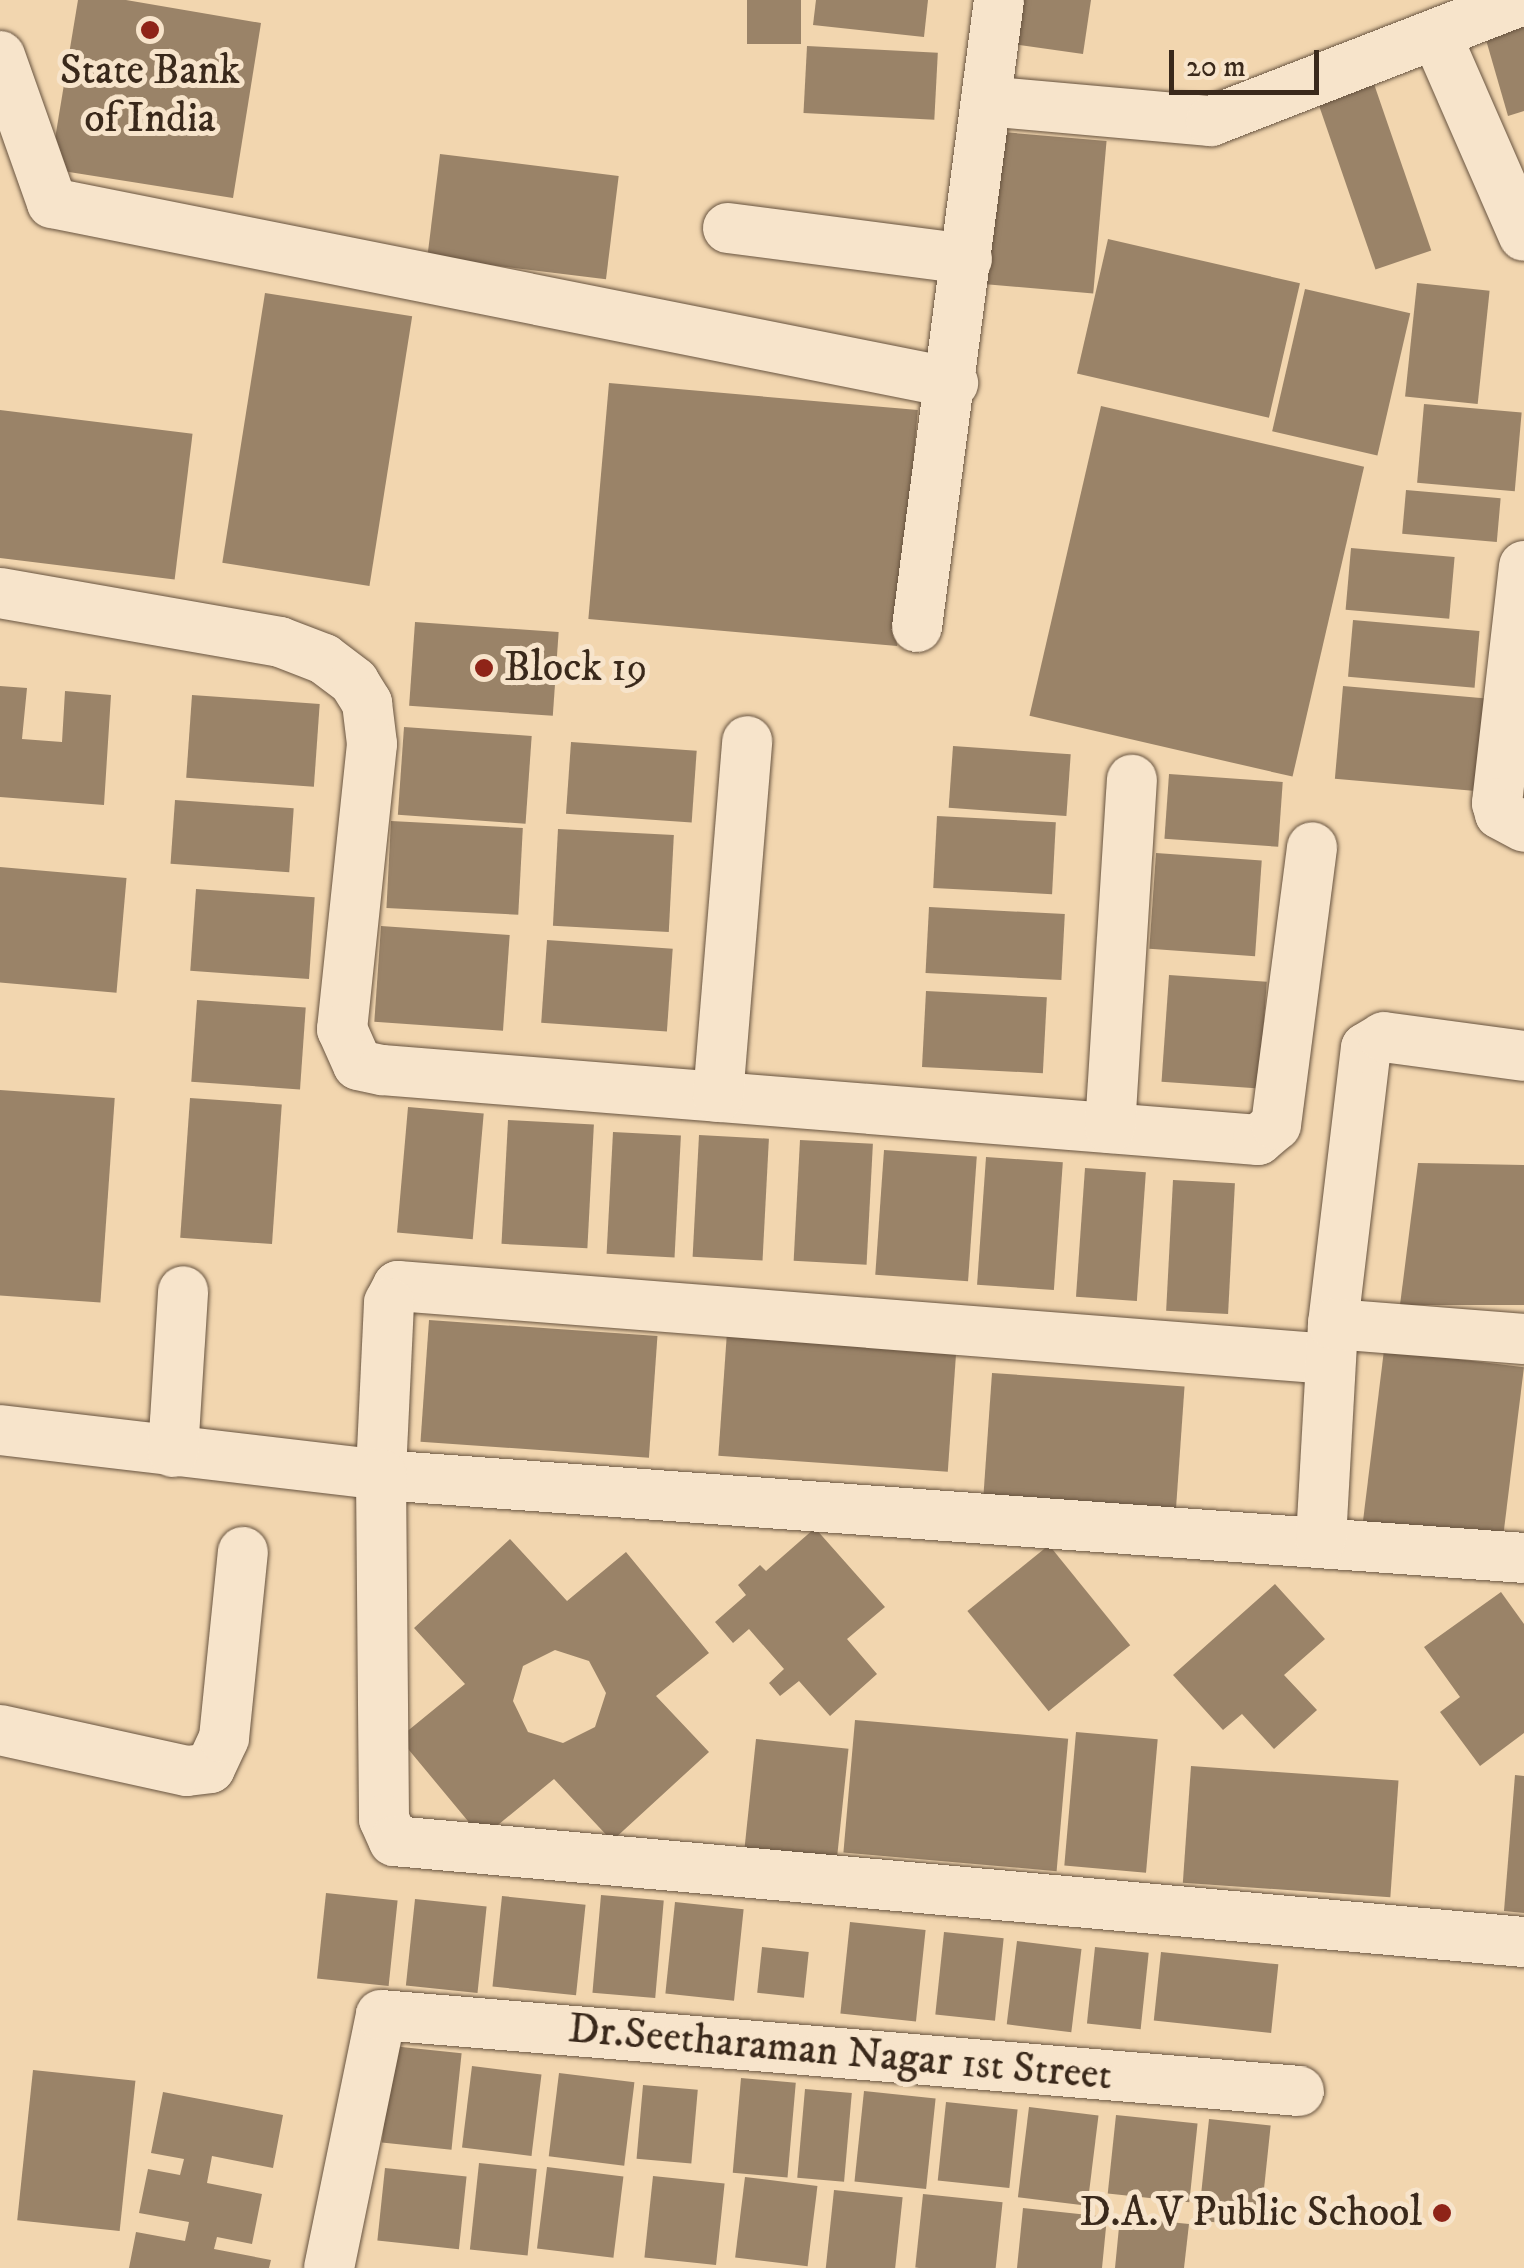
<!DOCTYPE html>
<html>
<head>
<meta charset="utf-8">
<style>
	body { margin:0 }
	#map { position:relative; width:1524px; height:2268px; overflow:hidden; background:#f2d6af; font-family:"IM FELL DW Pica",serif }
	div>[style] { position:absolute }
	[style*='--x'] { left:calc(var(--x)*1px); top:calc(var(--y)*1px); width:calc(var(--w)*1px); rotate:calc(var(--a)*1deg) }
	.building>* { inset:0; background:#9a8368; transform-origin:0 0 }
	.roads { filter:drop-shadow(0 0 2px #685440) drop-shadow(0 0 2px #685440) }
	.minor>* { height:50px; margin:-25px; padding:0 25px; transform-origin:25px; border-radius:25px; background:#f7e4cb }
	.dots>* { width:28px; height:28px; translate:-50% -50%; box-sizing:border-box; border:5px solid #f7e4cb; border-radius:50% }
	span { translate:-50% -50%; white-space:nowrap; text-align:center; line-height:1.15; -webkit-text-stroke:10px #f7e4cb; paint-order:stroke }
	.poi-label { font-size:42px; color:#3a291b }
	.left { translate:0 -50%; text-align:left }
	.right { translate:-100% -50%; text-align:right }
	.street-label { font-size:42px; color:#3a291b }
	.scale { position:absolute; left:1169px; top:50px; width:150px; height:45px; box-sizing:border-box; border:5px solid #3a291b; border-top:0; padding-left:12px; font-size:30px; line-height:35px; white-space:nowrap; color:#3a291b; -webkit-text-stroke:8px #f7e4cb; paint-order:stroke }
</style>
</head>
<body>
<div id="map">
	<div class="building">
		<div style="clip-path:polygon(78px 0,126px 0,261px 23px,233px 198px,50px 169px)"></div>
		<div style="left:747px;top:0;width:54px;height:44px"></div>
		<div style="clip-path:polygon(816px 0,928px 0,924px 37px,813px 25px)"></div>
		<div style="clip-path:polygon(1019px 0,1091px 0,1083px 54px,1013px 44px)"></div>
		<div style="clip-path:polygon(1524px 14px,1524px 111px,1508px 116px,1482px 26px)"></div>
		<div style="left:807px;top:46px;width:131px;height:67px;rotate:3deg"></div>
		<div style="left:1374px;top:84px;width:176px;height:59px;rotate:71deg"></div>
		<div style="left:991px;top:131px;width:116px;height:153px;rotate:5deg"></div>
		<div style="left:440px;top:154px;width:180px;height:104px;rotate:7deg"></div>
		<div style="left:1108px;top:239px;width:197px;height:138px;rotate:13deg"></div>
		<div style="left:1417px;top:283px;width:73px;height:114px;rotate:6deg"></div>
		<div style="left:1305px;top:289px;width:108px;height:146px;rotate:13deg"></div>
		<div style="left:265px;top:293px;width:149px;height:273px;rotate:9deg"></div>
		<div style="left:609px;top:383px;width:310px;height:237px;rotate:5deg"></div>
		<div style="left:1424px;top:404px;width:98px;height:79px;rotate:5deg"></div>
		<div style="left:1101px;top:406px;width:270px;height:318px;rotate:13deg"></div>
		<div style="left:0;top:410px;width:194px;height:147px;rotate:7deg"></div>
		<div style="left:1406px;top:490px;width:95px;height:44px;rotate:5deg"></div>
		<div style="left:1351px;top:548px;width:104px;height:62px;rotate:5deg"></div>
		<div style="left:1353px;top:620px;width:127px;height:57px;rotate:5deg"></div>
		<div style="left:415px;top:622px;width:144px;height:84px;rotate:4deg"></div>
		<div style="clip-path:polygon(0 686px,27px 688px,22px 739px,62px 742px,65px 691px,111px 695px,104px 805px,0 797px)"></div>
		<div style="left:1343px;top:686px;width:144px;height:93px;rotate:5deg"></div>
		<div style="left:192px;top:695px;width:128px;height:83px;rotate:4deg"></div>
		<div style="left:404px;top:727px;width:128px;height:88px;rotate:4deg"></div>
		<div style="left:571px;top:742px;width:126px;height:72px;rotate:4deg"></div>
		<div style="left:953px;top:746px;width:118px;height:62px;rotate:4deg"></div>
		<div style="left:1169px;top:774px;width:114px;height:65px;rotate:4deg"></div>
		<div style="left:175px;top:800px;width:119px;height:64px;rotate:4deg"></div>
		<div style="left:937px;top:816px;width:119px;height:72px;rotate:3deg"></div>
		<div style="left:391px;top:821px;width:132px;height:87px;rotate:3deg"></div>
		<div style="left:558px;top:829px;width:116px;height:97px;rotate:3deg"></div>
		<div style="left:1156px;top:853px;width:106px;height:96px;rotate:4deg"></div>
		<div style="left:0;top:867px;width:127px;height:115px;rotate:5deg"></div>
		<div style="left:196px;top:889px;width:119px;height:82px;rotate:4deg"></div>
		<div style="left:929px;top:907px;width:136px;height:66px;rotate:3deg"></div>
		<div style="left:381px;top:926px;width:129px;height:96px;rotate:4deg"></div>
		<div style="left:547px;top:940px;width:126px;height:83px;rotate:4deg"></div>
		<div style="left:1169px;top:975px;width:98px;height:107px;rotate:4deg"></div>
		<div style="left:926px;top:991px;width:121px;height:76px;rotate:3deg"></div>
		<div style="left:197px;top:1000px;width:109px;height:82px;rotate:4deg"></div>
		<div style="left:0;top:1090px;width:115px;height:205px;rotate:4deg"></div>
		<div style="left:190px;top:1098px;width:92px;height:140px;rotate:4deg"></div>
		<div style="left:408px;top:1107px;width:76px;height:126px;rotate:5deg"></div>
		<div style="left:508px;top:1120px;width:86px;height:124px;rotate:3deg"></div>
		<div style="left:613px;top:1132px;width:68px;height:122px;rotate:3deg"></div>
		<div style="left:699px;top:1135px;width:70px;height:122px;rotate:3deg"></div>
		<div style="left:800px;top:1140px;width:73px;height:121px;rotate:3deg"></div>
		<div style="left:884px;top:1150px;width:93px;height:125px;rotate:4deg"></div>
		<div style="left:986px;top:1157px;width:77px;height:128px;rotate:4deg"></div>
		<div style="clip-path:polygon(1418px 1163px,1524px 1165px,1524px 1305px,1400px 1305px)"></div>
		<div style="left:1085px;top:1168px;width:61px;height:129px;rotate:4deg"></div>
		<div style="left:1173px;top:1180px;width:62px;height:131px;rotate:3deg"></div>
		<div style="left:429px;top:1320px;width:229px;height:122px;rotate:4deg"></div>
		<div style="left:727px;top:1332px;width:230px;height:124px;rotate:4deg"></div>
		<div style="left:1384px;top:1350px;width:141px;height:179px;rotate:7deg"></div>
		<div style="left:992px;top:1373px;width:193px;height:122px;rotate:4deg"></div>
		<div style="clip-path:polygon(815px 1528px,885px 1607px,847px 1639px,877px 1674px,830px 1716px,799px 1681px,780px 1696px,769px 1683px,784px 1669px,749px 1629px,733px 1643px,715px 1622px,746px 1595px,738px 1585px,760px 1565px,766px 1571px)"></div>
		<div style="clip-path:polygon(evenodd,510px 1539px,567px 1601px,626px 1552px,709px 1653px,656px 1696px,709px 1752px,612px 1841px,554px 1779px,482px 1838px,399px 1738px,465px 1684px,414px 1628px,510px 1539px,555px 1650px,589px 1661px,606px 1693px,595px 1727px,563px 1743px,528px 1732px,513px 1701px,523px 1666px,555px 1650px)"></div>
		<div style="left:1049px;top:1545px;width:129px;height:105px;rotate:51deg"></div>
		<div style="clip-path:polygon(1275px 1584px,1325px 1639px,1284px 1675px,1317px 1710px,1274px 1749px,1242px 1714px,1223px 1730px,1173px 1675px)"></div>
		<div style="clip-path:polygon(1501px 1592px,1524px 1624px,1524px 1733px,1480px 1766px,1440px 1712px,1460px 1697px,1424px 1647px)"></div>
		<div style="left:855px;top:1720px;width:214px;height:133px;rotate:5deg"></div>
		<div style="left:1076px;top:1732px;width:82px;height:134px;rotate:5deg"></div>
		<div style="left:756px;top:1739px;width:93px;height:112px;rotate:6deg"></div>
		<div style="left:1191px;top:1766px;width:208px;height:117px;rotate:4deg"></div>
		<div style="clip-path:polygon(1515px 1775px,1524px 1776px,1524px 1913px,1504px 1911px)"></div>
		<div style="left:326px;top:1893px;width:72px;height:86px;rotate:6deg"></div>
		<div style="left:601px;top:1895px;width:63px;height:98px;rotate:5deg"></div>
		<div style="left:502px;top:1896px;width:84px;height:91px;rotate:6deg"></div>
		<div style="left:415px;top:1899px;width:72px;height:87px;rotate:6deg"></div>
		<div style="left:675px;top:1902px;width:69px;height:92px;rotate:6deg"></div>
		<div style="left:850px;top:1922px;width:76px;height:92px;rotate:6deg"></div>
		<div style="left:944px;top:1932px;width:60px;height:83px;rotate:6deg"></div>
		<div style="left:1017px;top:1941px;width:65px;height:84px;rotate:7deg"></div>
		<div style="left:762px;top:1947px;width:47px;height:46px;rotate:6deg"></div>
		<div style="left:1095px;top:1947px;width:54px;height:77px;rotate:6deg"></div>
		<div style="left:1161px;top:1952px;width:118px;height:69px;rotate:6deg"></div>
		<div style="left:392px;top:2046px;width:70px;height:97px;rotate:6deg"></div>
		<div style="left:472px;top:2066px;width:70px;height:82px;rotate:7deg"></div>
		<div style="left:33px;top:2070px;width:103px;height:151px;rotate:6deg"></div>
		<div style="left:559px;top:2073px;width:76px;height:84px;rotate:7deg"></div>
		<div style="left:741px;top:2078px;width:55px;height:95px;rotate:5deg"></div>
		<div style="left:643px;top:2085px;width:55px;height:74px;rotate:5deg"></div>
		<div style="left:805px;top:2089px;width:47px;height:89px;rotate:5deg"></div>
		<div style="left:864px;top:2091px;width:72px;height:91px;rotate:6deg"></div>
		<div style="clip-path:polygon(163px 2092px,283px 2115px,273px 2168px,212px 2156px,207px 2183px,262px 2194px,252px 2244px,217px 2237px,214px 2249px,271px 2260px,269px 2268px,129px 2268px,136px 2232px,185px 2241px,189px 2222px,139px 2213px,148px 2169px,180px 2175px,184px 2159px,151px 2153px)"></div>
		<div style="left:946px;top:2102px;width:72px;height:79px;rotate:6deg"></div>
		<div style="left:1029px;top:2107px;width:70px;height:91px;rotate:7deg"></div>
		<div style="left:1116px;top:2115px;width:82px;height:79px;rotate:6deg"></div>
		<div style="left:1209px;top:2119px;width:62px;height:102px;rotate:6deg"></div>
		<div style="left:479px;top:2163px;width:58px;height:87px;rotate:6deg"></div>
		<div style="left:547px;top:2167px;width:77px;height:82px;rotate:7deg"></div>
		<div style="left:385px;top:2168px;width:82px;height:73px;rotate:6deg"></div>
		<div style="left:653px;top:2176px;width:72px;height:82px;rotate:6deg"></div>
		<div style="left:745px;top:2177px;width:73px;height:81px;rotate:7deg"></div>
		<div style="left:834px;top:2190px;width:69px;height:79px;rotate:6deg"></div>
		<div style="left:923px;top:2194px;width:80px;height:74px;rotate:6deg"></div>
		<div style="clip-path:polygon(1023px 2208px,1107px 2217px,1102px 2268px,1017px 2268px)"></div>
		<div style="clip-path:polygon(1120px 2217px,1189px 2224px,1184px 2268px,1115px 2268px)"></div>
	</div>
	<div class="roads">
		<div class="minor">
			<div style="--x:1436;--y:35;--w:219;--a:66.4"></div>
			<div style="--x:0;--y:56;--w:156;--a:70.5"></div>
			<div style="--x:52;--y:203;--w:919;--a:11.3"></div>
			<div style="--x:986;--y:101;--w:226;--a:5.1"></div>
			<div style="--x:1211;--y:121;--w:335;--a:-21.2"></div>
			<div style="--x:728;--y:228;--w:241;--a:7.4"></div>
			<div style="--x:1524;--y:566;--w:239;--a:96.5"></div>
			<div style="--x:1497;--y:803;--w:11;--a:75"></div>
			<div style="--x:1500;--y:814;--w:27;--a:28"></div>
			<div style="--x:0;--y:593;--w:284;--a:9.9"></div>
			<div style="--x:280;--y:642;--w:47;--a:21.1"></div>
			<div style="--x:324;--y:659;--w:38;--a:37"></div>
			<div style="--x:354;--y:682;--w:25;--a:58"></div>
			<div style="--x:367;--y:703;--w:41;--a:83"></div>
			<div style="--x:372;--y:744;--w:287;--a:96"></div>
			<div style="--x:342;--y:1029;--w:39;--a:66"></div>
			<div style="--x:358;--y:1065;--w:25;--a:12"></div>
			<div style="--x:382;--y:1070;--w:879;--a:4.57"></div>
			<div style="--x:1258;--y:1140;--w:23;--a:-40"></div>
			<div style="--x:1276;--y:1125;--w:280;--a:-82.6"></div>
			<div style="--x:917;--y:627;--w:632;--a:-82.55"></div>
			<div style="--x:718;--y:1097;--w:357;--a:-85.3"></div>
			<div style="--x:1110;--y:1128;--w:349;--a:-86.4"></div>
			<div style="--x:1333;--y:1324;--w:278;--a:-83.2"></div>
			<div style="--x:1366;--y:1048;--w:21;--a:-31"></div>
			<div style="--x:1384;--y:1037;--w:141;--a:7.7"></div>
			<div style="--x:1330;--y:1359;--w:935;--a:-175.52"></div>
			<div style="--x:398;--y:1286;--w:19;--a:118"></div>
			<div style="--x:389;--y:1303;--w:172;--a:92.7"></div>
			<div style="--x:381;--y:1475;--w:1146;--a:4.15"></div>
			<div style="--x:0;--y:1430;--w:384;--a:6.7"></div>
			<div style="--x:381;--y:1475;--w:344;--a:89.5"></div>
			<div style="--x:384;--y:1819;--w:24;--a:66"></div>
			<div style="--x:394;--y:1841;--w:1135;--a:5.11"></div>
			<div style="--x:173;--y:1452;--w:161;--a:-86.4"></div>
			<div style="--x:1321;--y:1540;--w:216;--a:-86.8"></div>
			<div style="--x:1333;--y:1324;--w:192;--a:4.5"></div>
			<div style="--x:0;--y:1730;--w:191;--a:12.4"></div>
			<div style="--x:187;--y:1771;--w:23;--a:-7"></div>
			<div style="--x:210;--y:1768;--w:33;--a:-65"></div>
			<div style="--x:224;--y:1738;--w:187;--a:-84.2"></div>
			<div style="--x:329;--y:2268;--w:258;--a:-78.4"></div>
			<div style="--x:381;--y:2015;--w:921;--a:4.73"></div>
		</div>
	</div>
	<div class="dots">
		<div style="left:150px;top:30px;background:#8f2418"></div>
		<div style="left:484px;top:668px;background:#8f2418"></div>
		<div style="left:1442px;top:2213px;background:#8f2418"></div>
	</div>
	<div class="poi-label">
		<span style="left:150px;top:95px">State Bank<br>of India</span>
		<span class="left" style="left:504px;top:668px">Block 19</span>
		<span class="right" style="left:1422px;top:2213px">D.A.V Public School</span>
	</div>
	<div class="street-label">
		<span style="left:840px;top:2053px;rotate:5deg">Dr.Seetharaman Nagar 1st Street</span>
	</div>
	<div class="scale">20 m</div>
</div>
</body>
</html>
